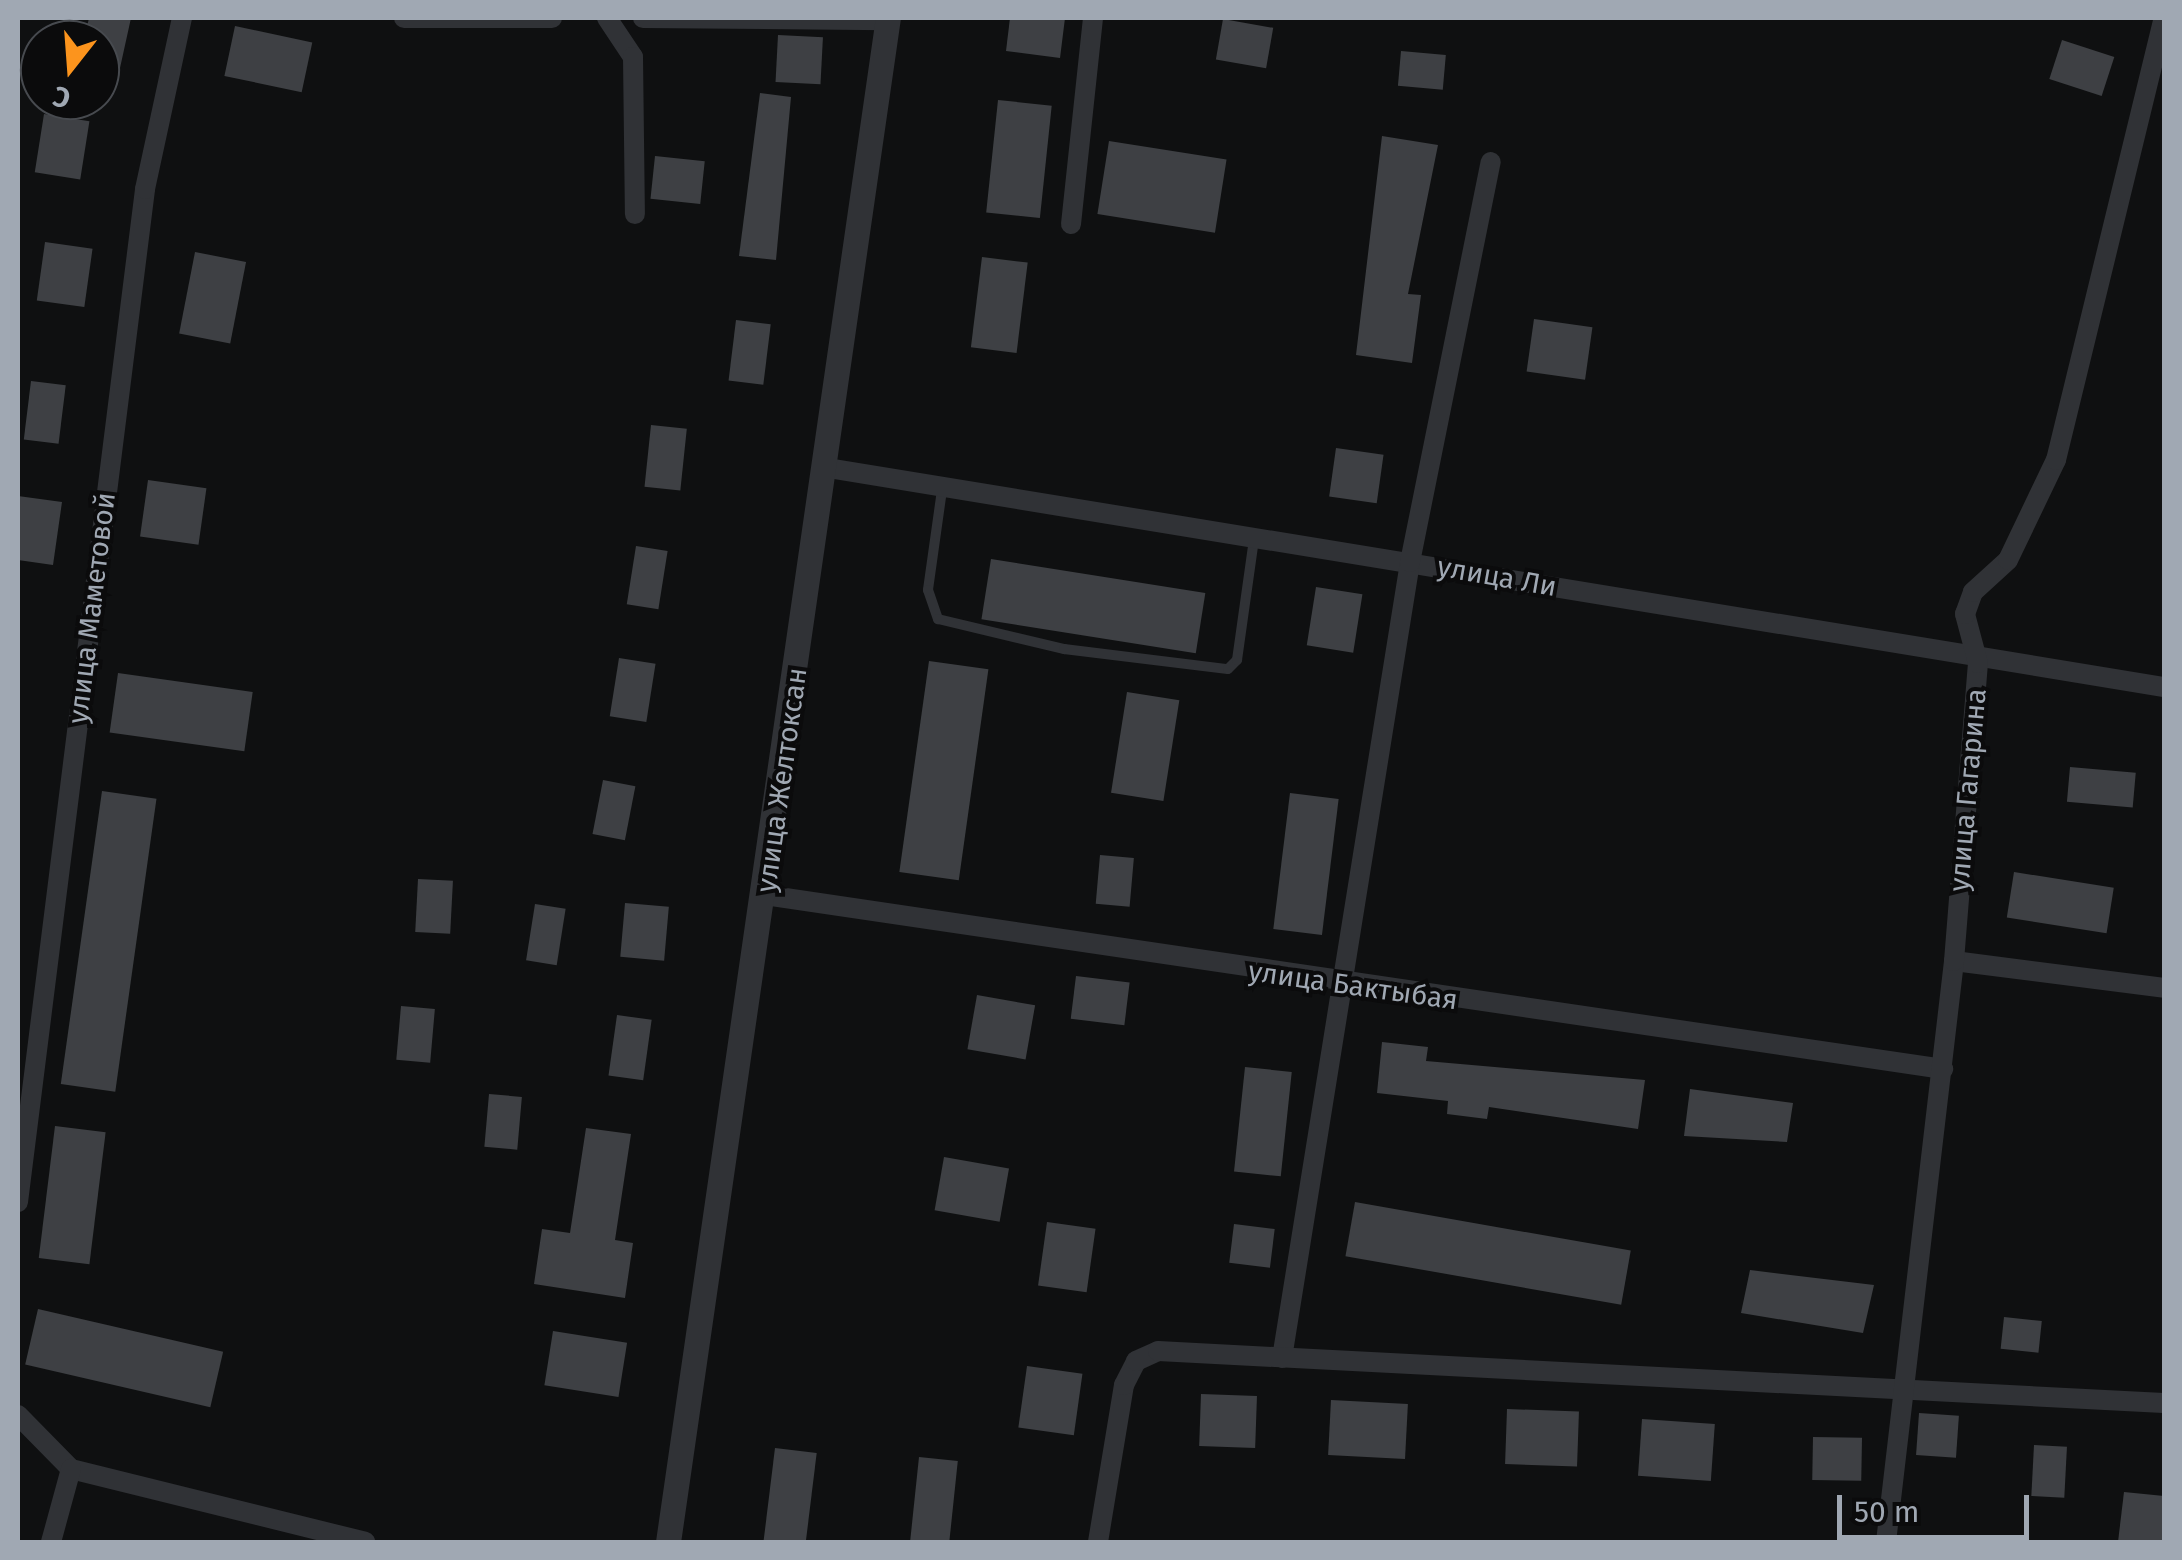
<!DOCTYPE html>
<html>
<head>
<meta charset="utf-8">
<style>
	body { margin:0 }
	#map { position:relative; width:2182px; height:1560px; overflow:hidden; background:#0f1011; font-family:"Fira Sans",sans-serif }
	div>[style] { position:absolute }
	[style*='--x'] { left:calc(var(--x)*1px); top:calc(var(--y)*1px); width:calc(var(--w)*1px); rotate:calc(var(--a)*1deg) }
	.building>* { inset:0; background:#3e4044; transform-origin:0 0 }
	.service>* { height:10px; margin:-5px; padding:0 5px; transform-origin:5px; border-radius:5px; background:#303236 }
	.minor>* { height:20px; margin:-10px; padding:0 10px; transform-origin:10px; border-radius:10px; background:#303236 }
	.tertiary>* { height:25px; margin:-12.5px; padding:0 12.5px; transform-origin:12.5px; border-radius:12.5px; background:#303236 }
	span { translate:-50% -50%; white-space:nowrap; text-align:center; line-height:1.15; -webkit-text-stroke:8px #0b0b0c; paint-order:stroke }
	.street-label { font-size:28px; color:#a0a8b3 }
	.frame { position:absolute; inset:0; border:20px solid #a0a8b3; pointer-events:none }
	.north { position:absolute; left:20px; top:20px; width:100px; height:100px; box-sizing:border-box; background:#0b0b0c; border:2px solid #474a4f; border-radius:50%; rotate:197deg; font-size:28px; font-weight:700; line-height:40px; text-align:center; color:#a0a8b3 }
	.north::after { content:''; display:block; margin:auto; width:35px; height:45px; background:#fc941d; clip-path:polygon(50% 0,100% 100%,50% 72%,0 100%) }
	.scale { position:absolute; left:1837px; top:1495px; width:192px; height:45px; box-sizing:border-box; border:5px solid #a0a8b3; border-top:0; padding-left:12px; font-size:30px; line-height:35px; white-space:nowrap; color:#a0a8b3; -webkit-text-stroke:8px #0b0b0c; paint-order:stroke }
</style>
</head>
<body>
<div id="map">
	<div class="building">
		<div style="clip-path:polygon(89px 18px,131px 18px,120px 68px,100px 63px,100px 40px,84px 40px)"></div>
		<div style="clip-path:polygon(1010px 18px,1065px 18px,1060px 58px,1006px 51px)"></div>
		<div style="left:1223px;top:19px;width:51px;height:41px;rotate:10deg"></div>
		<div style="left:235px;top:26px;width:79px;height:51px;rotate:12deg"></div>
		<div style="left:778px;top:35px;width:45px;height:47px;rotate:3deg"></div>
		<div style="left:2062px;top:40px;width:55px;height:41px;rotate:18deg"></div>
		<div style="left:1401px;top:51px;width:45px;height:35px;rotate:5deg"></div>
		<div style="clip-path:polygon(760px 93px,791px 97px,776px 260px,739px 256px)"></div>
		<div style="left:998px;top:100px;width:54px;height:113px;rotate:6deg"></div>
		<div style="left:44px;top:114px;width:46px;height:59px;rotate:9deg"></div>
		<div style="clip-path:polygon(1382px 136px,1438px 145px,1408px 294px,1421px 295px,1412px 363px,1356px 355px)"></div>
		<div style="left:1109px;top:141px;width:119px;height:74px;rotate:9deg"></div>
		<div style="left:655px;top:156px;width:50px;height:43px;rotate:6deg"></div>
		<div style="left:45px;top:242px;width:48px;height:59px;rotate:8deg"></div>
		<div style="left:195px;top:252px;width:52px;height:83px;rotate:11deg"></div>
		<div style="left:982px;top:257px;width:46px;height:91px;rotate:7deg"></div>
		<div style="left:1534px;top:319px;width:59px;height:53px;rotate:8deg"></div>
		<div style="left:736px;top:320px;width:35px;height:61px;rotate:7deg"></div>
		<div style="left:31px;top:381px;width:35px;height:59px;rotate:7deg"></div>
		<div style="left:651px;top:425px;width:36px;height:62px;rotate:6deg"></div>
		<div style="left:1336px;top:448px;width:48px;height:49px;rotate:8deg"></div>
		<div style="left:148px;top:480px;width:59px;height:57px;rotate:8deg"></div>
		<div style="clip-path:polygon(18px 496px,62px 502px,53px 565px,18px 560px)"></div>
		<div style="left:636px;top:546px;width:32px;height:59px;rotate:9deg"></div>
		<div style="left:991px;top:559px;width:217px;height:61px;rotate:9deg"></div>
		<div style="left:1316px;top:587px;width:47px;height:59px;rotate:9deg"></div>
		<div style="left:619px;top:658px;width:37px;height:59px;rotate:9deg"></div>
		<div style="left:929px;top:661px;width:60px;height:213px;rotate:8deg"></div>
		<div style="left:118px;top:673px;width:136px;height:60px;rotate:8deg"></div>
		<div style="left:1127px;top:692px;width:53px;height:102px;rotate:9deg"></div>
		<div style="left:2070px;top:767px;width:66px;height:35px;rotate:5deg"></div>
		<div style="left:603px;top:780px;width:33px;height:55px;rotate:11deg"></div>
		<div style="left:102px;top:791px;width:55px;height:296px;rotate:8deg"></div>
		<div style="left:1290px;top:793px;width:49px;height:137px;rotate:7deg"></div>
		<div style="left:1100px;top:855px;width:34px;height:49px;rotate:5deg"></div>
		<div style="left:2014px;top:872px;width:101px;height:46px;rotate:9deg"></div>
		<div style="left:418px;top:879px;width:35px;height:53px;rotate:3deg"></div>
		<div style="left:625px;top:903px;width:44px;height:54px;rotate:5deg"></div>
		<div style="left:535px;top:904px;width:31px;height:57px;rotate:9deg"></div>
		<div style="left:1076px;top:976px;width:54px;height:43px;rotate:7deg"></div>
		<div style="left:977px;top:995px;width:59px;height:55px;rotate:10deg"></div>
		<div style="left:401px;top:1006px;width:34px;height:54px;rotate:5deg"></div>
		<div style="left:617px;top:1015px;width:35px;height:61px;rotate:8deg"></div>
		<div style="clip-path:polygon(1382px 1042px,1428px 1047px,1426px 1061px,1645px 1080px,1638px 1129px,1489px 1107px,1487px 1119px,1447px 1114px,1448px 1101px,1377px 1093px)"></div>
		<div style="left:1245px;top:1067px;width:47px;height:105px;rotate:6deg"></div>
		<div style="clip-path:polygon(1690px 1089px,1793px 1103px,1787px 1142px,1684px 1136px)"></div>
		<div style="left:489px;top:1094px;width:33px;height:53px;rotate:5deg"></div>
		<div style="left:55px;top:1126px;width:51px;height:133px;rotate:7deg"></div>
		<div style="clip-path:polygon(586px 1128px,631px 1134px,615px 1240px,633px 1243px,625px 1298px,534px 1284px,542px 1229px,570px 1233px)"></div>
		<div style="left:944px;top:1157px;width:66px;height:54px;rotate:10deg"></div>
		<div style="left:1355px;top:1202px;width:280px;height:55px;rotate:10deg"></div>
		<div style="left:1047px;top:1222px;width:49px;height:64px;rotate:8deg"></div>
		<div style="left:1234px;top:1224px;width:41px;height:39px;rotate:7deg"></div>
		<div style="clip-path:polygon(1750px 1270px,1874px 1285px,1863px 1333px,1741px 1313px)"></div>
		<div style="left:38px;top:1309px;width:190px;height:57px;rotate:13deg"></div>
		<div style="left:2004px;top:1317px;width:38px;height:32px;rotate:6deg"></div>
		<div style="left:553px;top:1331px;width:75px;height:55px;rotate:9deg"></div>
		<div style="left:1027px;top:1366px;width:56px;height:62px;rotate:8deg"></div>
		<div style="left:1201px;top:1394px;width:56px;height:52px;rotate:2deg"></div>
		<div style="left:1331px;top:1400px;width:77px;height:55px;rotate:3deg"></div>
		<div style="left:1507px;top:1409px;width:72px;height:55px;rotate:2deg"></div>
		<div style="left:1919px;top:1413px;width:40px;height:42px;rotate:4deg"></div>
		<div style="left:1642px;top:1419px;width:73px;height:57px;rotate:4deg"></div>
		<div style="left:1813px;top:1437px;width:49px;height:43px;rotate:1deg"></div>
		<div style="left:2034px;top:1445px;width:33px;height:51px;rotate:3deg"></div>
		<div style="left:775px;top:1448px;width:42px;height:95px;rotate:7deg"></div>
		<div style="left:919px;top:1457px;width:39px;height:85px;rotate:6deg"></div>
		<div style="clip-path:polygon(2124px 1492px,2164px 1496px,2164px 1542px,2118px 1542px)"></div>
	</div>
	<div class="service">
		<div style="--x:942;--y:490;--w:101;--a:98"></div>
		<div style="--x:928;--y:590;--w:31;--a:71"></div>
		<div style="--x:938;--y:619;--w:130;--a:13.4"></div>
		<div style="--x:1064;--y:649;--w:165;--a:7"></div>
		<div style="--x:1228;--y:669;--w:13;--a:-45"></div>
		<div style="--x:1237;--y:660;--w:122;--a:-82"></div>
	</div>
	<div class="minor">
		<div style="--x:404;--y:18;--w:148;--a:0"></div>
		<div style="--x:607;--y:18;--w:47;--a:56.3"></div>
		<div style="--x:633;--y:57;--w:157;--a:89.3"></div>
		<div style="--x:643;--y:18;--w:245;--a:0.5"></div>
		<div style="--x:1071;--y:224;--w:207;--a:-83.9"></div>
		<div style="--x:828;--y:468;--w:1354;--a:9.31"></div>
		<div style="--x:765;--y:895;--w:1191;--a:8.4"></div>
		<div style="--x:1954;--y:961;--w:212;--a:7.3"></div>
		<div style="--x:18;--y:1202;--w:1021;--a:-82.85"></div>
		<div style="--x:145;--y:189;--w:175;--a:-77.8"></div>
		<div style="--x:1282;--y:1358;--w:806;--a:-80.86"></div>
		<div style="--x:1410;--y:562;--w:408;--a:-78.6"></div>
		<div style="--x:18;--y:1415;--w:76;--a:45.5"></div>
		<div style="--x:71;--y:1469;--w:303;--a:13.9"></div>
		<div style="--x:51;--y:1542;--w:76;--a:-74.7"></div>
		<div style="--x:1098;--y:1542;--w:159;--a:-80.6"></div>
		<div style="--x:1124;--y:1385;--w:27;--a:-63"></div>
		<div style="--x:1136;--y:1361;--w:24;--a:-24"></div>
		<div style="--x:1158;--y:1351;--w:1007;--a:2.96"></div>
		<div style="--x:1886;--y:1542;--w:585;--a:-83.32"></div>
		<div style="--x:1954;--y:961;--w:299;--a:-85.4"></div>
		<div style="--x:1978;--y:663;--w:51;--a:-104.9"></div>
		<div style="--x:1965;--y:614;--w:23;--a:-70"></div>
		<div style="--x:1973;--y:592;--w:47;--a:-42.4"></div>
		<div style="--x:2008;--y:560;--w:111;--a:-64.4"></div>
		<div style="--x:2056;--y:460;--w:455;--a:-76.3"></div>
	</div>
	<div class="tertiary">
		<div style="--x:668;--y:1542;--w:1540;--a:-81.79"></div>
	</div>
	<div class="street-label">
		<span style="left:1497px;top:577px;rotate:10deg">улица Ли</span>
		<span style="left:92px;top:608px;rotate:-83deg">улица Маметовой</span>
		<span style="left:782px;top:780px;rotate:-82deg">улица Желтоксан</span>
		<span style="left:1968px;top:790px;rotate:-85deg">улица Гагарина</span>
		<span style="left:1353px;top:986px;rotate:8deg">улица Бактыбая</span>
	</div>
	<div class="frame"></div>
	<div class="north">С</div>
	<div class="scale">50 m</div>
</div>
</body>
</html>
